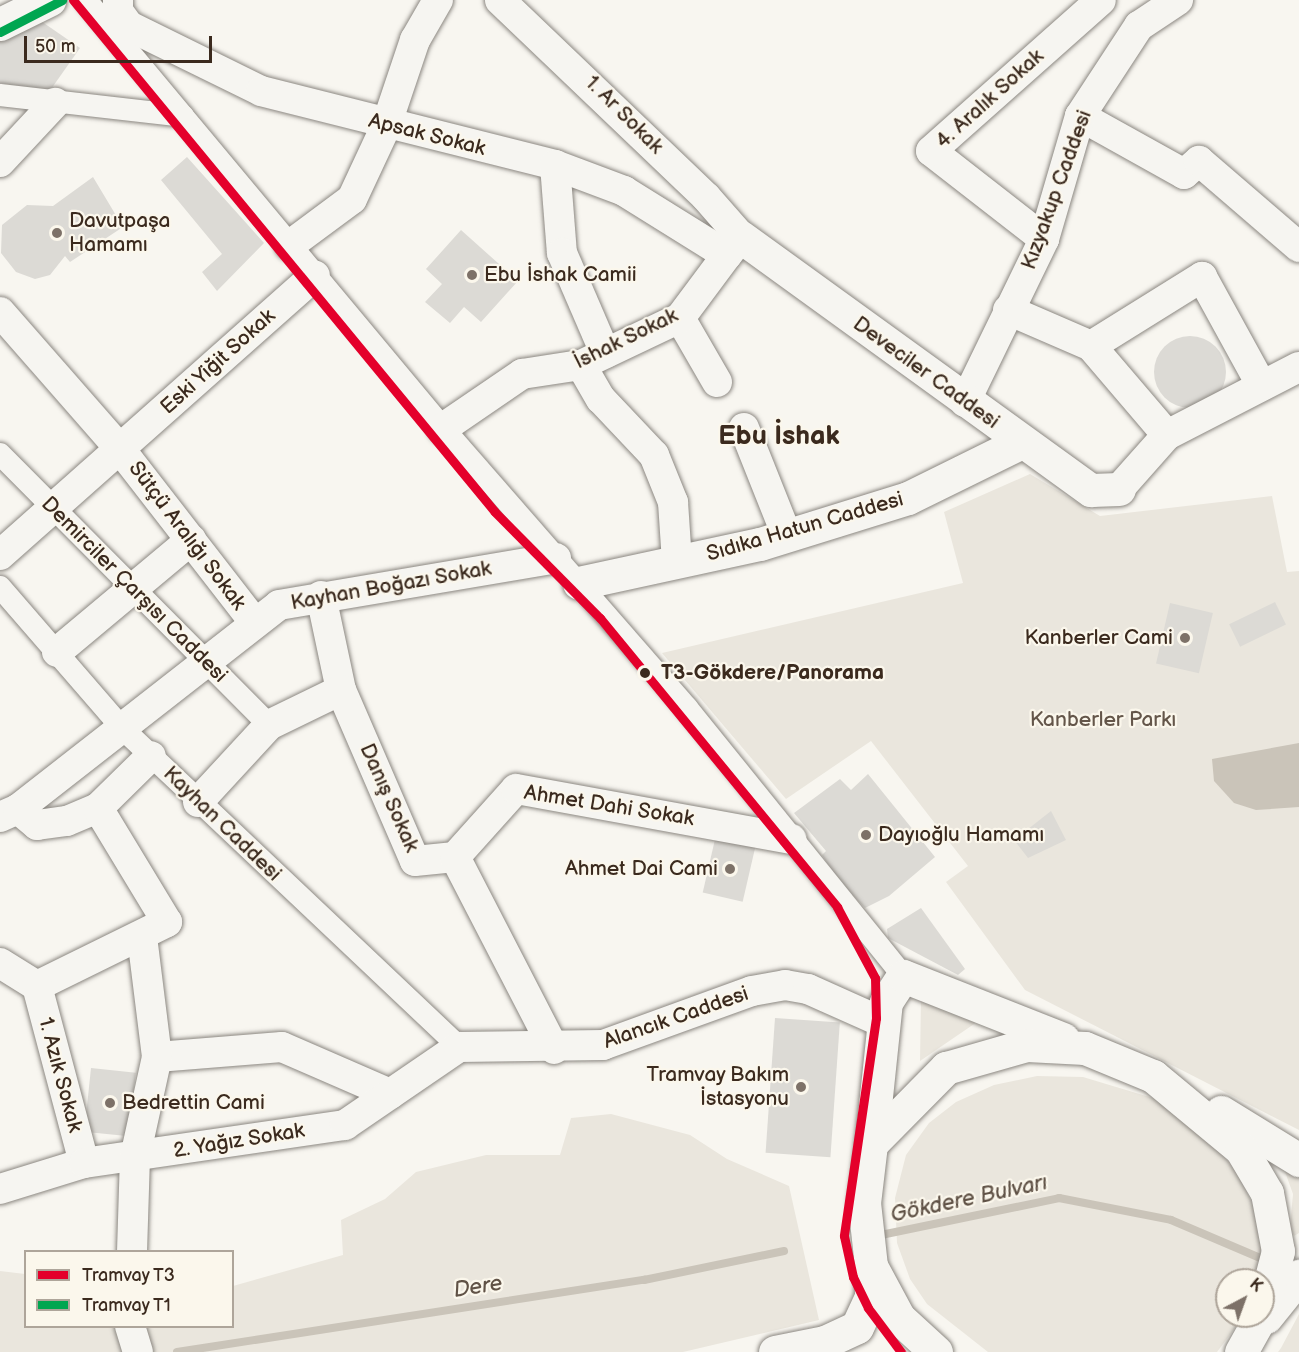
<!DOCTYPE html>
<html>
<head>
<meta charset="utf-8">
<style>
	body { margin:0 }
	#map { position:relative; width:1299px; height:1352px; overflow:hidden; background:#f8f6f0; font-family:"Balsamiq Sans",sans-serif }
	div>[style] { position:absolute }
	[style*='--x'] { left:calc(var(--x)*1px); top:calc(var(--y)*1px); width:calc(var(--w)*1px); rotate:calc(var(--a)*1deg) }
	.green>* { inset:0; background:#eae6dd }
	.water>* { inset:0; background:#cac4b9 }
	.stream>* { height:8px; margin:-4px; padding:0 4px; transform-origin:4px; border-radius:4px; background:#cac4b9 }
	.building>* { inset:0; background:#dcdad5; transform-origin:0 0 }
	.round { border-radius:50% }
	.roads { filter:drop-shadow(0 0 2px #8b8781) drop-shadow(0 0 2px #8b8781) }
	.pedestrian>* { height:22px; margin:-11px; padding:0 11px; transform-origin:11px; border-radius:11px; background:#f6f5f1 }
	.minor>* { height:30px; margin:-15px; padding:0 15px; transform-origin:15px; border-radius:15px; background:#f6f5f1 }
	.secondary>* { height:33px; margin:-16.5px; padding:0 16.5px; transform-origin:16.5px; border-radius:16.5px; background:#f6f5f1 }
	.primary>* { height:33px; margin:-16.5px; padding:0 16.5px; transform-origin:16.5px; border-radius:16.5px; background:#f6f5f1 }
	.tram-1>* { height:9px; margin:-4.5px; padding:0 4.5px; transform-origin:4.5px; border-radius:4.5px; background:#e4002b }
	.tram-2>* { height:9px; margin:-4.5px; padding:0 4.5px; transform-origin:4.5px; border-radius:4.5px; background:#00a651 }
	.dots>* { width:16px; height:16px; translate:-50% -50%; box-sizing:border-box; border:3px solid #fbf7ec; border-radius:50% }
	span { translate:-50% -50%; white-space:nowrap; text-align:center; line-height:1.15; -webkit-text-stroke:4.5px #fbf7ec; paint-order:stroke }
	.street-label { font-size:21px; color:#3b2a1e }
	.poi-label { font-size:21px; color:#3b2a1e }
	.left { translate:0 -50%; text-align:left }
	.right { translate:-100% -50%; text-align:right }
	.stop-label { font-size:21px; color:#3b2a1e; font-weight:700 }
	.park-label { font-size:21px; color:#64564a }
	.water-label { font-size:22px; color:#605246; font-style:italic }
	.district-label { font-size:27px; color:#3b2a1e; font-weight:700 }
	.legend { position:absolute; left:24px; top:1250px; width:210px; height:78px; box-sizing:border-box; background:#fbf7ec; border:2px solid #aea59a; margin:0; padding:8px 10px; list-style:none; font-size:18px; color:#3b2a1e }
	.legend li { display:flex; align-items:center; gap:12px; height:30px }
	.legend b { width:30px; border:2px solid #aea59a }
	.north { position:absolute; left:1215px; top:1268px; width:60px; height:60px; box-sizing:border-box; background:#fbf7ec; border:2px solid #aea59a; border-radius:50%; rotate:41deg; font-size:16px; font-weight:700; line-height:24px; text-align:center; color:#3b2a1e }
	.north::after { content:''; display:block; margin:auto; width:21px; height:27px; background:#7d7168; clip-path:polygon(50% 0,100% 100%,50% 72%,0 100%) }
	.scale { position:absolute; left:24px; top:36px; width:188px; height:27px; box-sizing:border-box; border:3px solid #3b2a1e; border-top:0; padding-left:8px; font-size:18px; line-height:21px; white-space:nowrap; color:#3b2a1e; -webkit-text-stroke:4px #fbf7ec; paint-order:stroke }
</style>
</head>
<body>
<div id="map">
	<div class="green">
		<div style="clip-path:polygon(1030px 474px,1100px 516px,1272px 496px,1287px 572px,1299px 571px,1299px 1130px,1025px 990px,946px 882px,968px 866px,871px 741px,786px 799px,662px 653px,963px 583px,944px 512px)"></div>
		<div style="clip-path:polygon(921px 999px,977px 1022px,920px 1061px)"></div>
		<div style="clip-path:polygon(1037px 1076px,1083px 1077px,1156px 1099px,1212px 1142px,1238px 1174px,1256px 1211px,1263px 1245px,1259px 1280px,1227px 1280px,1227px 1316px,1244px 1316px,1217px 1352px,988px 1352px,927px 1304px,910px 1279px,897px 1243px,895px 1198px,906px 1155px,929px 1123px,956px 1102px,994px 1085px)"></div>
		<div style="clip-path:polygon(611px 1114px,690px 1135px,727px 1159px,789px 1186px,819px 1320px,683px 1352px,0 1352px,0 1271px,25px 1274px,26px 1326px,232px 1326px,233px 1286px,343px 1255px,341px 1220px,385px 1199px,416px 1172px,486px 1155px,560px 1155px,571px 1118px)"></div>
		<div style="clip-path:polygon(1284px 1169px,1299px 1177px,1299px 1233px,1294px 1236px,1290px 1227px,1293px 1194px)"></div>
		<div style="clip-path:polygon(1299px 1314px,1299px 1352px,1278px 1352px,1281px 1348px)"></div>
	</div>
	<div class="water">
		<div style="clip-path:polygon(1299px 743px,1299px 807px,1256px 810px,1234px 803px,1214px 781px,1212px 759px)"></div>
	</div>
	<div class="stream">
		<div style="--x:881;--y:1235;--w:182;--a:-11.7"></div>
		<div style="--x:1059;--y:1198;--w:114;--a:11.1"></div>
		<div style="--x:1171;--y:1220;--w:104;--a:23.1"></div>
		<div style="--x:177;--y:1352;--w:473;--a:-8.8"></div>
		<div style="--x:644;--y:1280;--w:143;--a:-11.7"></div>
	</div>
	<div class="building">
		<div style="clip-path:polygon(38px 19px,80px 48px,49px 92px,0 83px,0 39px)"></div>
		<div style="clip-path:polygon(187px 157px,264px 243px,217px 291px,202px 272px,222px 254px,161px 180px)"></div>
		<div style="clip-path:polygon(93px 177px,123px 227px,70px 262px,65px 256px,50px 275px,35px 279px,16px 272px,1px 253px,2px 225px,27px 205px,53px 206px)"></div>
		<div style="clip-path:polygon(461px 230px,518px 281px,481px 322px,464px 307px,450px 323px,425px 302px,442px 284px,426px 269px)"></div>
		<div class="round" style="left:1154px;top:336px;width:72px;height:72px"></div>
		<div style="left:1275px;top:602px;width:25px;height:51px;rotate:64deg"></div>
		<div style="left:1170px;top:603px;width:44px;height:62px;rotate:13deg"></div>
		<div style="clip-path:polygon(868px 774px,935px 857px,889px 896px,865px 908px,838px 880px,822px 855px,826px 851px,794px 813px,840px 779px,851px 790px)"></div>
		<div style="clip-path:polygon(1051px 811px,1066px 840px,1028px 858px,1014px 840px)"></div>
		<div style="left:716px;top:835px;width:41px;height:59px;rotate:13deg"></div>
		<div style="clip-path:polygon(921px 908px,965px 969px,958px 975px,888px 938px,887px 929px)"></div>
		<div style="left:775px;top:1018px;width:65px;height:135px;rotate:4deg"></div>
		<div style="left:91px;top:1068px;width:45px;height:64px;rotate:6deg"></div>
	</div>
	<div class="roads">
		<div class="pedestrian">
			<div style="--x:86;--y:0;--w:557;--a:50.17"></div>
			<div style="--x:443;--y:428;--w:371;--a:48.9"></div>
			<div style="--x:687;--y:708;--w:344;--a:51.1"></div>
			<div style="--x:0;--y:95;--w:184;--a:6.5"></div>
			<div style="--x:0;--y:454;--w:382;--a:45.2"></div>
			<div style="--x:0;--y:587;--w:188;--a:49.1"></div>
			<div style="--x:123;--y:729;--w:463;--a:43.4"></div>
		</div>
		<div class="minor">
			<div style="--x:118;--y:0;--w:11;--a:90"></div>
			<div style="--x:118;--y:11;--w:19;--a:54"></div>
			<div style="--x:129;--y:26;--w:147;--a:26.2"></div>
			<div style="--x:261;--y:91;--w:303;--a:14.1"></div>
			<div style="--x:555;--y:165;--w:74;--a:20.6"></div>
			<div style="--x:624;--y:191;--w:121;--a:31.9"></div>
			<div style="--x:727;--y:255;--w:23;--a:-52"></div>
			<div style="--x:741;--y:237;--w:53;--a:-131.2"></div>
			<div style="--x:706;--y:197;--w:285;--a:-136.3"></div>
			<div style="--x:1080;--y:116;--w:119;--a:29.1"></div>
			<div style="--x:1184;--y:174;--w:20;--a:-41"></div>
			<div style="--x:1199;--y:161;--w:132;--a:40.7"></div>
			<div style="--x:0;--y:162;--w:81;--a:-47"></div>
			<div style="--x:555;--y:165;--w:88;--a:85.5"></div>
			<div style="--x:562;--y:253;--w:109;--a:66.7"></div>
			<div style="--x:1044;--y:239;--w:143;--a:-142.1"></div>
			<div style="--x:931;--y:151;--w:227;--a:-41.6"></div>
			<div style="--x:290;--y:245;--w:77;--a:-36.6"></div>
			<div style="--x:352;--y:199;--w:81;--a:-65"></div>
			<div style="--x:386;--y:126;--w:91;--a:-71.4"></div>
			<div style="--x:415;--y:40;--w:46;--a:-60.1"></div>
			<div style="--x:1008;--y:310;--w:90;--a:23.4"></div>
			<div style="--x:1091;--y:346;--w:117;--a:49.5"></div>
			<div style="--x:0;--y:312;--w:182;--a:48.8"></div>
			<div style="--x:120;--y:449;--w:219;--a:52.2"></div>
			<div style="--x:680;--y:318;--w:74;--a:60"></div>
			<div style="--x:1091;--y:346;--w:131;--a:-31.9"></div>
			<div style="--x:1202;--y:277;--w:124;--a:61.2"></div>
			<div style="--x:581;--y:365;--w:39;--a:60"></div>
			<div style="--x:601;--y:399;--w:77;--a:46.6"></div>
			<div style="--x:654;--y:455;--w:51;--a:68"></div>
			<div style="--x:673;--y:502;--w:60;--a:86.2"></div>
			<div style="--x:965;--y:402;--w:181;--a:-64.1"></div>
			<div style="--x:1044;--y:239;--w:128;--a:-73.7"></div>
			<div style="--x:1080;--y:116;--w:108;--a:-56.8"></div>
			<div style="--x:1139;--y:26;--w:47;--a:-33.7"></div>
			<div style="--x:443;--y:428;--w:96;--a:-34.4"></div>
			<div style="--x:522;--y:374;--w:60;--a:-8.7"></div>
			<div style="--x:581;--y:365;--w:110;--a:-25.4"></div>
			<div style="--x:680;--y:318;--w:79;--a:-53.3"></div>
			<div style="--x:744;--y:428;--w:116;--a:68.3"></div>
			<div style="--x:1119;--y:489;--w:72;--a:-48.4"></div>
			<div style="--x:1167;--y:435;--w:148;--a:-27.3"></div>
			<div style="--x:0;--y:555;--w:421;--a:-41.6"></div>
			<div style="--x:321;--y:596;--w:96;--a:78"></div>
			<div style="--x:341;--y:690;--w:186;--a:66.6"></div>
			<div style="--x:415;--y:861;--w:40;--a:-5.7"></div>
			<div style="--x:455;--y:857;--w:216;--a:62.7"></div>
			<div style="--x:57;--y:652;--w:175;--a:-39.9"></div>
			<div style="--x:198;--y:802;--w:105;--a:-47.3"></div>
			<div style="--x:269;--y:725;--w:80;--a:-25.9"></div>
			<div style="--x:18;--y:809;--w:25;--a:40"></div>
			<div style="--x:37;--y:825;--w:30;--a:-8"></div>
			<div style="--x:67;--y:821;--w:34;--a:-23"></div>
			<div style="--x:98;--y:808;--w:74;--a:-44.5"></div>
			<div style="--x:0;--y:817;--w:20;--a:-24"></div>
			<div style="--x:18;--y:809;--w:331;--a:-38"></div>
			<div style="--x:279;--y:605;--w:281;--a:-9.6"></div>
			<div style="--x:455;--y:857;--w:91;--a:-48.1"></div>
			<div style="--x:516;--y:789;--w:280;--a:10.3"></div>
			<div style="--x:0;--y:963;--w:44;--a:31.9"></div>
			<div style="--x:37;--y:986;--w:145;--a:-26.2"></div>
			<div style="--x:167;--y:922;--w:133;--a:-121.2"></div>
			<div style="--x:37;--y:986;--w:183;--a:75.1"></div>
			<div style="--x:157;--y:1057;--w:125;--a:-4.6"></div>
			<div style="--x:282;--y:1047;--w:118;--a:23.5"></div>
			<div style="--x:0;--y:1189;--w:88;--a:-17.2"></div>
			<div style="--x:84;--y:1163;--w:264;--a:-8.3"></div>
			<div style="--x:345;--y:1125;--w:138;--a:-34.4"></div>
			<div style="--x:459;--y:1047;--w:144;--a:-0.8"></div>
			<div style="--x:603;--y:1045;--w:158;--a:-19.9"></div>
			<div style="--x:752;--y:991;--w:34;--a:-10"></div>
			<div style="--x:785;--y:985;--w:23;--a:10"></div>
			<div style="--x:808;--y:989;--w:83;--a:24.1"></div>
			<div style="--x:132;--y:1252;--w:95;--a:-88.2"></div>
			<div style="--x:135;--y:1157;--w:102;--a:-77.6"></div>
			<div style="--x:157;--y:1057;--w:122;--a:-97.1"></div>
			<div style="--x:130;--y:1326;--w:27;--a:73"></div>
		</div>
		<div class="secondary">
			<div style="--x:741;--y:237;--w:432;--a:35.9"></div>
			<div style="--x:1091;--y:490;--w:28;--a:-2"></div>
			<div style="--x:579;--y:583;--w:185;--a:-12.2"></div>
			<div style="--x:760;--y:544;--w:155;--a:-17.3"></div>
			<div style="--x:908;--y:498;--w:127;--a:-26.2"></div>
		</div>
		<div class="primary">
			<div style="--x:0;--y:24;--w:55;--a:-26.1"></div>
			<div style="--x:1221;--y:1112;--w:92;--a:31.6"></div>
			<div style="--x:871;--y:1144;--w:143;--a:-84"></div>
			<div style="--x:886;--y:1002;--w:31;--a:-57"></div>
			<div style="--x:903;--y:976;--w:172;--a:21.5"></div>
			<div style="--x:1266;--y:1317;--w:53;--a:-51.2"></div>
			<div style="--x:775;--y:1352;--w:51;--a:-11.3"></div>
			<div style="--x:825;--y:1342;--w:35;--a:-25"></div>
			<div style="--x:857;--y:1327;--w:33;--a:-65"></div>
			<div style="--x:871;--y:1297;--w:31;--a:-90"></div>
			<div style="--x:936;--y:1352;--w:50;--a:-137.4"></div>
			<div style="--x:899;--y:1318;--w:59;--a:-118.3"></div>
			<div style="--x:871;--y:1266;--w:63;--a:-96.3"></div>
			<div style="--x:864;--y:1203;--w:59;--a:-83.2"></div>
			<div style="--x:871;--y:1144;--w:107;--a:-45.4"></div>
			<div style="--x:946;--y:1068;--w:84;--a:-15.9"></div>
			<div style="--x:1027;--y:1045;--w:58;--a:3"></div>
			<div style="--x:1085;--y:1048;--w:74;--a:22.4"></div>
			<div style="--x:1153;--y:1076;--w:114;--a:39.7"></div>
			<div style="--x:1241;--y:1149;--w:51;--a:59.4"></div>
			<div style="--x:1267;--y:1193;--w:59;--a:79.3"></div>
			<div style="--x:1278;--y:1251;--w:59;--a:104.7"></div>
			<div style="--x:1241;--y:1352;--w:41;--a:-60.9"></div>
		</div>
	</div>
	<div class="tram-1">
		<div style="--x:73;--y:0;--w:663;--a:50.5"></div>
		<div style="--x:495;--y:512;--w:149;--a:45.3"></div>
		<div style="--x:600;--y:618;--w:374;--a:50.6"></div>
		<div style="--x:837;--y:907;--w:81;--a:61.8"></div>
		<div style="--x:875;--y:978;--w:40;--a:88.6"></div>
		<div style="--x:876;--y:1018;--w:220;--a:98.4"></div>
		<div style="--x:844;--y:1236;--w:42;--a:77.6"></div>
		<div style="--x:853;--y:1277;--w:34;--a:64"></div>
		<div style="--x:868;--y:1308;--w:55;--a:53.1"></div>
	</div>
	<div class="tram-2">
		<div style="--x:0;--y:32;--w:70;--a:-27.3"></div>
	</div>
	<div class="dots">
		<div style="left:57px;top:233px;background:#7d7168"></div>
		<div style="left:472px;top:275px;background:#7d7168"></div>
		<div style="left:1185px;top:638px;background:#7d7168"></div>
		<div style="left:645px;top:673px;background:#3b2a1e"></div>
		<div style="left:866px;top:835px;background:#7d7168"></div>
		<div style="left:730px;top:869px;background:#7d7168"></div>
		<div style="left:801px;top:1087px;background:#7d7168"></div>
		<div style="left:110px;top:1103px;background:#7d7168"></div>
	</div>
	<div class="street-label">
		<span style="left:990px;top:99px;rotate:-42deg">4. Aralık Sokak</span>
		<span style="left:624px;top:115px;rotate:45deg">1. Ar Sokak</span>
		<span style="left:427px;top:135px;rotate:14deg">Apsak Sokak</span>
		<span style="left:1057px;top:190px;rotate:-70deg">Kızyakup Caddesi</span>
		<span style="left:626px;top:339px;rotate:-26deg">İshak Sokak</span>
		<span style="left:218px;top:362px;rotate:-42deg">Eski Yiğit Sokak</span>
		<span style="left:926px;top:373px;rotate:36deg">Deveciler Caddesi</span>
		<span style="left:805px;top:527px;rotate:-16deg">Sıdıka Hatun Caddesi</span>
		<span style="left:187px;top:536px;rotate:53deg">Sütçü Aralığı Sokak</span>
		<span style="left:391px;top:586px;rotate:-10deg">Kayhan Boğazı Sokak</span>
		<span style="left:134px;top:590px;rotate:45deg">Demirciler Çarşısı Caddesi</span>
		<span style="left:389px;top:798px;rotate:66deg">Danış Sokak</span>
		<span style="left:609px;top:806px;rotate:9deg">Ahmet Dahi Sokak</span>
		<span style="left:222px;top:824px;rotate:44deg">Kayhan Caddesi</span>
		<span style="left:676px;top:1018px;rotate:-19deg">Alancık Caddesi</span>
		<span style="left:60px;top:1075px;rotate:75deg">1. Azık Sokak</span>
		<span style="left:239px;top:1141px;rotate:-9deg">2. Yağız Sokak</span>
	</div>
	<div class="poi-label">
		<span class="left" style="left:69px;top:233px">Davutpaşa<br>Hamamı</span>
		<span class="left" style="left:484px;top:275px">Ebu İshak Camii</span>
		<span class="right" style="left:1173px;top:638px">Kanberler Cami</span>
		<span class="left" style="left:878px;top:835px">Dayıoğlu Hamamı</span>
		<span class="right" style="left:718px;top:869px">Ahmet Dai Cami</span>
		<span class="right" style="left:789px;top:1087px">Tramvay Bakım<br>İstasyonu</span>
		<span class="left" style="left:122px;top:1103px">Bedrettin Cami</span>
	</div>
	<div class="stop-label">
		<span class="left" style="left:661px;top:673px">T3-Gökdere/Panorama</span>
	</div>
	<div class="park-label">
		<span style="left:1103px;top:720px">Kanberler Parkı</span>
	</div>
	<div class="water-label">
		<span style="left:969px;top:1199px;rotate:-12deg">Gökdere Bulvarı</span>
		<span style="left:478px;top:1287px;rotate:-9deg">Dere</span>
	</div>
	<div class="district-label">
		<span style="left:779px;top:437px">Ebu İshak</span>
	</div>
	<ul class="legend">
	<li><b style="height:8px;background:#e4002b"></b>Tramvay T3</li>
	<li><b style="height:8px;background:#00a651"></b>Tramvay T1</li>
	</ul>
	<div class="north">K</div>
	<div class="scale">50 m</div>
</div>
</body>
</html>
